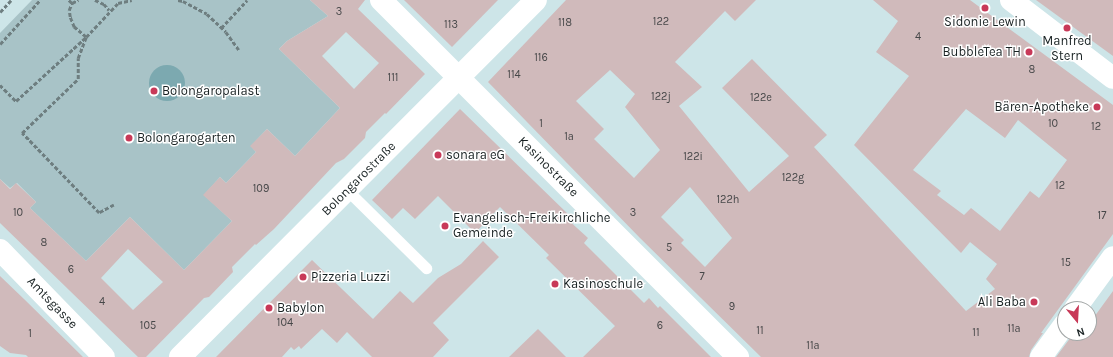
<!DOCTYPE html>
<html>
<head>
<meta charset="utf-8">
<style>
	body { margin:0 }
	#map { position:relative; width:1113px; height:357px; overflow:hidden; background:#cde5e8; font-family:Karla,sans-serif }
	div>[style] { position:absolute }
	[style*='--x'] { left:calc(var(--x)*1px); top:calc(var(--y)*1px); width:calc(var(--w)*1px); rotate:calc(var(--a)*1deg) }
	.green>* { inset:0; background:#a8c3c7 }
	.water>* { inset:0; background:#7ca9b0 }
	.round { border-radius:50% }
	.building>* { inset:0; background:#d0babb }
	.path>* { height:2.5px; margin-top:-1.25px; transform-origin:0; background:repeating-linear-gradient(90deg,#6e7e80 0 4px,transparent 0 6px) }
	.lane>* { height:11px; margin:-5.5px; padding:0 5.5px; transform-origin:5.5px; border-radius:5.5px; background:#fff }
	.street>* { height:22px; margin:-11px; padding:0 11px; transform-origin:11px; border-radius:11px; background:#fff }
	.secondary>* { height:22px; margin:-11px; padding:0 11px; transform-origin:11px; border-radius:11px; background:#fff }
	.dots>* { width:11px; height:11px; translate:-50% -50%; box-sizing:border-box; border:2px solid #fff; border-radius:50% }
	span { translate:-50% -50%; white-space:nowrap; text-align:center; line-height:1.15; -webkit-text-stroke:3px #fff; paint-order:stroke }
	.number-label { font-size:11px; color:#474849 }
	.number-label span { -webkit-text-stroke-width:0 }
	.poi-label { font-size:13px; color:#192223 }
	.right { translate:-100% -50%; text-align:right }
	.left { translate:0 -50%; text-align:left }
	.street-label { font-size:13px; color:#192223 }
	.north { position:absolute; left:1057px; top:301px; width:40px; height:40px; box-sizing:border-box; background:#fff; border:1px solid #a3a7a7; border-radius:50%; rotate:162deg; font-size:11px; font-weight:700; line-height:16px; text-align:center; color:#192223 }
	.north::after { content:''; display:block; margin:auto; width:14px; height:18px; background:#c83958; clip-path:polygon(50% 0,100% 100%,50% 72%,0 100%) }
</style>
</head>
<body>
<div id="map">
	<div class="green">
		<div style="clip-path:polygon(32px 0,310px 0,328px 16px,287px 41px,279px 49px,340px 108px,295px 156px,267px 129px,251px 146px,256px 152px,226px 183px,220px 177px,204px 195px,232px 221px,184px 270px,130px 217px,86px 261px,30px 208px,36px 202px,17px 183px,10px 188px,0 179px,0 33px)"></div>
	</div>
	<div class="water">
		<div class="round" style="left:149px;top:65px;width:36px;height:36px"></div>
	</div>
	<div class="building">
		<div style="clip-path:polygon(evenodd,310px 0,365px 0,358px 9px,425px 74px,386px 114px,385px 113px,366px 132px,365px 138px,344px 159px,336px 163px,274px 229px,256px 245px,255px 244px,232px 267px,233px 272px,209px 297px,204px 298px,146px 357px,138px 357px,0 223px,0 179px,10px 189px,16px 183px,36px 202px,30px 208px,86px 261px,130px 217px,184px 270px,232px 221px,203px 195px,220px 177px,226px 183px,256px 152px,250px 146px,267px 129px,295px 156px,340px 108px,279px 49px,287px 41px,328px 16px,310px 0,346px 32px,379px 63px,354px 89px,322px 56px,346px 32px,310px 0,128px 249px,163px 282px,133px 310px,101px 278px,128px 249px)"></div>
		<div style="clip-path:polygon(404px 0,498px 0,452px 47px)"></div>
		<div style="clip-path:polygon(evenodd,566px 0,756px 0,735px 21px,725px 11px,675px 62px,702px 87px,679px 106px,749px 192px,789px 156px,722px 88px,752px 59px,827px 135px,814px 147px,966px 311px,995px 289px,986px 279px,997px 264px,970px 242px,961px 253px,854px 145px,909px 76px,876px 52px,898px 21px,873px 0,970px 0,1113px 105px,1113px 234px,1041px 333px,1043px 333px,1031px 350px,1029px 357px,761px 357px,640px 238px,488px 82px,566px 0,610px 70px,635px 94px,625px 107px,660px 150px,634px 178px,594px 139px,604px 129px,576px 101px,610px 70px,566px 0,966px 109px,1005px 138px,1018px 120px,1067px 160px,1039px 198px,1030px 191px,1000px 231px,971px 208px,964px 215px,937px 195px,941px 191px,913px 170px,966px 109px,566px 0,690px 187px,732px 238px,705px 267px,681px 243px,684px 240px,661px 217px,690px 187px)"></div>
		<div style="clip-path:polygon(1036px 0,1113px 0,1113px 56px)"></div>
		<div style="clip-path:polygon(460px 109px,569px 215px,566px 218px,588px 238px,584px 243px,644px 303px,649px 298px,658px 308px,660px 306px,711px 357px,583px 357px,615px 326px,546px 258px,549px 255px,500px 207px,475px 233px,438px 196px,415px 219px,403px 208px,392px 219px,372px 200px)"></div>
		<div style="clip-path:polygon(483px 241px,499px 257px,433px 323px,449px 340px,433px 357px,372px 357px,347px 332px,337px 343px,322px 329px,301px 349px,299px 346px,294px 350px,291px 347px,282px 357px,216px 357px,312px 260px,373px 319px,400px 291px,413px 303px,438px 278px,461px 264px)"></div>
		<div style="clip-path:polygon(0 276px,24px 299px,83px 357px,28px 357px,26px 355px,10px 353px,0 346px)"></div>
		<div style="clip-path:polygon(1113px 291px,1113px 357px,1056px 357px,1074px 333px,1089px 333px,1089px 324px)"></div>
		<div style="clip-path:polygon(538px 329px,566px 357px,509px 357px)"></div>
	</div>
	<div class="path">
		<div style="--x:69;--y:0;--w:4;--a:45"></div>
		<div style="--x:95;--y:0;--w:10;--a:24"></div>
		<div style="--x:104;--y:4;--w:8;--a:50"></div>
		<div style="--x:178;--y:0;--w:5;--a:11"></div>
		<div style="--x:183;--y:1;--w:27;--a:28"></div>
		<div style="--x:207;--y:14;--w:26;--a:43"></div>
		<div style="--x:226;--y:32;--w:22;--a:54"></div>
		<div style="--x:0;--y:12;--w:16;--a:-47"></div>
		<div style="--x:221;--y:28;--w:38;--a:-47"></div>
		<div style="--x:0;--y:44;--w:59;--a:-47.7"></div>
		<div style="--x:0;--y:85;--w:23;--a:45"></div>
		<div style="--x:16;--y:101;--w:95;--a:-42.4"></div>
		<div style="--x:86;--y:37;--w:16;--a:-140"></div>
		<div style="--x:74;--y:27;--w:11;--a:-112"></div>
		<div style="--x:70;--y:17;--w:7;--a:-98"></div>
		<div style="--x:69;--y:10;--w:8;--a:-67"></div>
		<div style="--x:72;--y:3;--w:7;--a:-27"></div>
		<div style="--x:114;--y:205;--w:17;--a:152"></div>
		<div style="--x:99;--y:213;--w:111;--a:-133.9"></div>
		<div style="--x:22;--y:133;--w:78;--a:-44"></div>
		<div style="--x:78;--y:79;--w:21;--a:-90"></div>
		<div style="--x:78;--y:58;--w:22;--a:-69"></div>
		<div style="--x:86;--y:37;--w:47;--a:-46.7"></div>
		<div style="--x:118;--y:3;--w:14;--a:-12"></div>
	</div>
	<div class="lane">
		<div style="--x:348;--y:191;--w:110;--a:44.6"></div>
	</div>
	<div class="street">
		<div style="--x:381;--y:0;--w:505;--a:45"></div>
		<div style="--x:1011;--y:0;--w:128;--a:37.4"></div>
		<div style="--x:0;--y:250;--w:149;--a:45.8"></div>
		<div style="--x:1075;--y:309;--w:64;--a:-53.8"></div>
		<div style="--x:1041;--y:357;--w:41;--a:-54"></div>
	</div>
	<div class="secondary">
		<div style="--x:180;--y:357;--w:504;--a:-45.08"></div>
	</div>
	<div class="dots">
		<div style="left:985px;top:8px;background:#c83958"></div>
		<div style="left:1067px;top:28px;background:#c83958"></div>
		<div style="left:1029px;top:52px;background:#c83958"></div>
		<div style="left:154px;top:91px;background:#c83958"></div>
		<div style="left:1097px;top:107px;background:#c83958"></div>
		<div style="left:129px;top:138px;background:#c83958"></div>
		<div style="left:438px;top:155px;background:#c83958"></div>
		<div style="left:445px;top:226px;background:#c83958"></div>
		<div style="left:303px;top:277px;background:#c83958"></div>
		<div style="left:555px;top:284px;background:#c83958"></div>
		<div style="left:1034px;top:302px;background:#c83958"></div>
		<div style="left:269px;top:308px;background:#c83958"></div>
	</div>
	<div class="number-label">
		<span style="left:339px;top:12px">3</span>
		<span style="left:661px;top:22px">122</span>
		<span style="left:565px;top:23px">118</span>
		<span style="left:451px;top:25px">113</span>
		<span style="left:918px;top:37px">4</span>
		<span style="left:541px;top:58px">116</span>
		<span style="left:1032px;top:70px">8</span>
		<span style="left:514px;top:75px">114</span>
		<span style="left:393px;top:78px">111</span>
		<span style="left:661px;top:97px">122j</span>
		<span style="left:761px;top:98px">122e</span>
		<span style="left:541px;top:124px">1</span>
		<span style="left:1053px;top:124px">10</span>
		<span style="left:1096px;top:127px">12</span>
		<span style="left:569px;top:137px">1a</span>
		<span style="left:693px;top:157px">122i</span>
		<span style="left:793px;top:178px">122g</span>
		<span style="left:1060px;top:186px">12</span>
		<span style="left:261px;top:189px">109</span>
		<span style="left:728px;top:200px">122h</span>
		<span style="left:18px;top:213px">10</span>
		<span style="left:633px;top:213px">3</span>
		<span style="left:1102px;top:216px">17</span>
		<span style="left:44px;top:243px">8</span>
		<span style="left:669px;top:248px">5</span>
		<span style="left:1066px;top:263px">15</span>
		<span style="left:71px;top:270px">6</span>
		<span style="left:702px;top:277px">7</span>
		<span style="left:102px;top:302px">4</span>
		<span style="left:732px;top:307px">9</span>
		<span style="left:285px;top:323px">104</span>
		<span style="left:148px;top:326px">105</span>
		<span style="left:660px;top:326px">6</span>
		<span style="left:1014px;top:329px">11a</span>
		<span style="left:760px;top:331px">11</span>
		<span style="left:976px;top:333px">11</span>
		<span style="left:30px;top:334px">1</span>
		<span style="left:813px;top:346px">11a</span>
	</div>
	<div class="poi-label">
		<span style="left:985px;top:22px">Sidonie Lewin</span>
		<span style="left:1067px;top:49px">Manfred<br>Stern</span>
		<span class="right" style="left:1021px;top:52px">BubbleTea TH</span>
		<span class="left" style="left:162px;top:91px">Bolongaropalast</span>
		<span class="right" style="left:1089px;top:107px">Bären-Apotheke</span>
		<span class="left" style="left:137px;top:138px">Bolongarogarten</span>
		<span class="left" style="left:446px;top:155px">sonara eG</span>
		<span class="left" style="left:453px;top:226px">Evangelisch-Freikirchliche<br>Gemeinde</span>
		<span class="left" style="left:311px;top:277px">Pizzeria Luzzi</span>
		<span class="left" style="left:563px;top:284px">Kasinoschule</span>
		<span class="right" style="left:1026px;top:302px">Ali Baba</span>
		<span class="left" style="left:277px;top:308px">Babylon</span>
	</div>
	<div class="street-label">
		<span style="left:548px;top:167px;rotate:45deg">Kasinostraße</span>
		<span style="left:359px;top:179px;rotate:-45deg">Bolongarostraße</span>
		<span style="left:52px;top:303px;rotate:46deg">Amtsgasse</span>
	</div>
	<div class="north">N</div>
</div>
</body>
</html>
